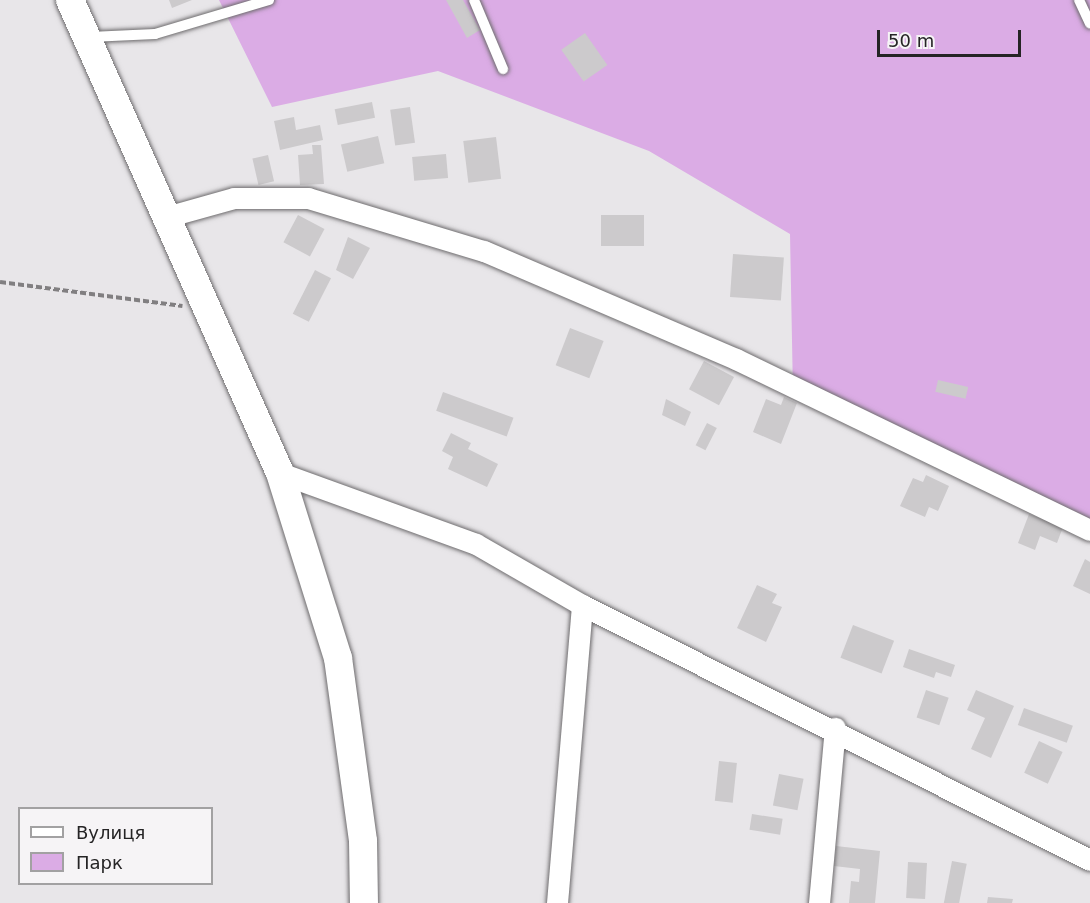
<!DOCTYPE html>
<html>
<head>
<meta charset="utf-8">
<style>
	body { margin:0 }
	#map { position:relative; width:1090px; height:903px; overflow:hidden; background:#e8e6e9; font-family:"DejaVu Sans",sans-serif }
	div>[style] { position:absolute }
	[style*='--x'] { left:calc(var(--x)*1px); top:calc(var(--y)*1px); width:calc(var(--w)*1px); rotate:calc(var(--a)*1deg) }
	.green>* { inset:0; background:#dbace5 }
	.building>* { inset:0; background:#cccacc; transform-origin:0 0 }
	.path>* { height:4px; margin-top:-2px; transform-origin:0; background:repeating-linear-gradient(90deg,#817f81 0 6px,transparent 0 9px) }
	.roads { filter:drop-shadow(0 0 2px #6e6c6e) drop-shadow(0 0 2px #6e6c6e) }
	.service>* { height:10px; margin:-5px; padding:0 5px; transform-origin:5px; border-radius:5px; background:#fff }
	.minor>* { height:21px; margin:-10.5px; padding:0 10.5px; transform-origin:10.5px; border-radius:10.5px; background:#fff }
	.secondary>* { height:28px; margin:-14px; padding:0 14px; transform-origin:14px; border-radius:14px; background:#fff }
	span { translate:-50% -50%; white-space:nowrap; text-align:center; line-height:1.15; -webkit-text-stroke:6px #f6f4f6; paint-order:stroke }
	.legend { position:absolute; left:18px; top:807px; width:195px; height:78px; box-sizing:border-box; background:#f6f4f6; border:2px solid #a2a1a2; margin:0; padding:8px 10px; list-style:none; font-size:18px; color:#252425 }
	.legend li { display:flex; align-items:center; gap:12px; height:30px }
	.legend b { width:30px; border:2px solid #a2a1a2 }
	.scale { position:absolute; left:877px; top:30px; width:144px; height:27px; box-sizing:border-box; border:3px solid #252425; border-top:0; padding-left:8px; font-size:18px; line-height:21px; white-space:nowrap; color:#252425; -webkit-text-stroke:4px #f6f4f6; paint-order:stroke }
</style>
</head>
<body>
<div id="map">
	<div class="green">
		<div style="clip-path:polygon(219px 0,1090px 0,1090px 534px,793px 394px,790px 234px,649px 151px,438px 71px,272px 107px)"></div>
	</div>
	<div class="building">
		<div style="clip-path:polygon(169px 0,192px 0,172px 8px)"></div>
		<div style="clip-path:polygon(446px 0,463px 0,480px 30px,467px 38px)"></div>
		<div style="left:585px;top:33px;width:39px;height:29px;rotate:55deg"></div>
		<div style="left:372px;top:102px;width:16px;height:38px;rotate:79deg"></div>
		<div style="left:410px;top:107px;width:36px;height:20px;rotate:82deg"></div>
		<div style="clip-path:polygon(294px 117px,296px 130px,320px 125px,323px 140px,280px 150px,274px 121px)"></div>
		<div style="left:378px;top:136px;width:28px;height:38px;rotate:77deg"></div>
		<div style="left:496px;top:137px;width:42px;height:33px;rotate:83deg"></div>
		<div style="clip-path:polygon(312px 145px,321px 145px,324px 184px,300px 185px,298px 155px,313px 154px)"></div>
		<div style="left:446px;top:154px;width:24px;height:34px;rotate:85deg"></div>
		<div style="left:268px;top:155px;width:27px;height:16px;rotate:77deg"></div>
		<div style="left:298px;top:215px;width:30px;height:31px;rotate:28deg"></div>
		<div style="left:601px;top:215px;width:43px;height:31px"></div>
		<div style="clip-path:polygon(348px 237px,370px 248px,353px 279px,336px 270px)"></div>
		<div style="left:733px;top:254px;width:51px;height:43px;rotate:4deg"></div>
		<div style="left:315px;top:270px;width:18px;height:49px;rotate:27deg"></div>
		<div style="left:570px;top:328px;width:36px;height:40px;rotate:21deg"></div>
		<div style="left:704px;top:361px;width:34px;height:32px;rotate:28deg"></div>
		<div style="left:938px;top:380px;width:31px;height:12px;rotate:13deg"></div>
		<div style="left:443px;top:392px;width:75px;height:20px;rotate:20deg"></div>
		<div style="clip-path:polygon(784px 397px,797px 403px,781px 444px,753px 432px,766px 399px,781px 405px)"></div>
		<div style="clip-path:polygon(666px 399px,691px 412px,685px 426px,662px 415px)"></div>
		<div style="left:707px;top:423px;width:11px;height:25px;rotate:27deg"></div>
		<div style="clip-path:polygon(451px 433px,471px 443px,468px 449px,498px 464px,487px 487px,448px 469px,453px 457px,442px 451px)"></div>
		<div style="clip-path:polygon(926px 475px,949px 486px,938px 511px,929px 507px,925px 517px,900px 506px,913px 478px,923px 482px)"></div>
		<div style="clip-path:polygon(1029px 514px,1063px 527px,1057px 543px,1040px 536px,1035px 550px,1018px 543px)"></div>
		<div style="clip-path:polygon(1085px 559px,1090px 562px,1090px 594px,1073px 586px)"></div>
		<div style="clip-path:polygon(757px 585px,777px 594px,772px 603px,782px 607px,766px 642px,737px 628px)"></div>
		<div style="left:853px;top:625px;width:44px;height:35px;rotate:21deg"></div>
		<div style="clip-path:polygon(909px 649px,955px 665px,951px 677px,936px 672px,934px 678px,903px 667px)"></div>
		<div style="left:926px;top:690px;width:24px;height:29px;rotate:19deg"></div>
		<div style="clip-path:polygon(976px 690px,1014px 706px,991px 758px,971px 749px,985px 718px,967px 710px)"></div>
		<div style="left:1024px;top:708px;width:52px;height:18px;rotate:20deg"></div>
		<div style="left:1039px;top:741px;width:26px;height:35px;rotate:25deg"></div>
		<div style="left:719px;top:761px;width:18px;height:40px;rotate:6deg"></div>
		<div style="left:779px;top:774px;width:25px;height:32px;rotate:11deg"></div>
		<div style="left:752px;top:814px;width:31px;height:16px;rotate:9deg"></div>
		<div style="clip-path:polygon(836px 846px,880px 851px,875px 903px,849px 903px,851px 881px,859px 882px,860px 869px,834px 866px)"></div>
		<div style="left:952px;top:861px;width:15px;height:43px;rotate:11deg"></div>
		<div style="left:908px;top:862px;width:19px;height:36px;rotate:3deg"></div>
		<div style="clip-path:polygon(988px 897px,1013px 899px,1012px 903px,987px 903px)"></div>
	</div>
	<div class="path">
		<div style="--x:0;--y:282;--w:184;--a:7.5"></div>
	</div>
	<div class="roads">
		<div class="service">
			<div style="--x:474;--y:0;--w:75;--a:67.2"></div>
			<div style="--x:1079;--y:0;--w:26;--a:65"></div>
			<div style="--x:90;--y:37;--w:65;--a:-2.6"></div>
			<div style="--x:155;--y:34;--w:119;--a:-16.6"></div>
		</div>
		<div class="minor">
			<div style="--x:166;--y:217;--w:71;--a:-15.6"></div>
			<div style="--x:234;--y:198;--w:74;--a:0"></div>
			<div style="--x:308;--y:198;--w:184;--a:16.8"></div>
			<div style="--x:484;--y:251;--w:274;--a:23.2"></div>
			<div style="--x:736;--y:359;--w:393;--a:25.8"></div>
			<div style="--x:280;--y:473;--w:208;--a:19.9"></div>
			<div style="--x:476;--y:544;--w:122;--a:29.9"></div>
			<div style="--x:582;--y:605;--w:568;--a:26.66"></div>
			<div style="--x:557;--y:903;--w:299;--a:-85.2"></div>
			<div style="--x:819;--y:903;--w:176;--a:-84.8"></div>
		</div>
		<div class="secondary">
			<div style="--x:70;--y:0;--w:518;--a:66.06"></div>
			<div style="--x:280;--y:473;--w:194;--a:72.6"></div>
			<div style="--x:338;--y:658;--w:185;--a:82.2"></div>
			<div style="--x:363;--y:841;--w:62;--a:89.1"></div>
		</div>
	</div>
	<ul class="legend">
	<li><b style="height:8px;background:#fff"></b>Вулиця</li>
	<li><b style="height:16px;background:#dbace5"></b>Парк</li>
	</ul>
	<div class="scale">50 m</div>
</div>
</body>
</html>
